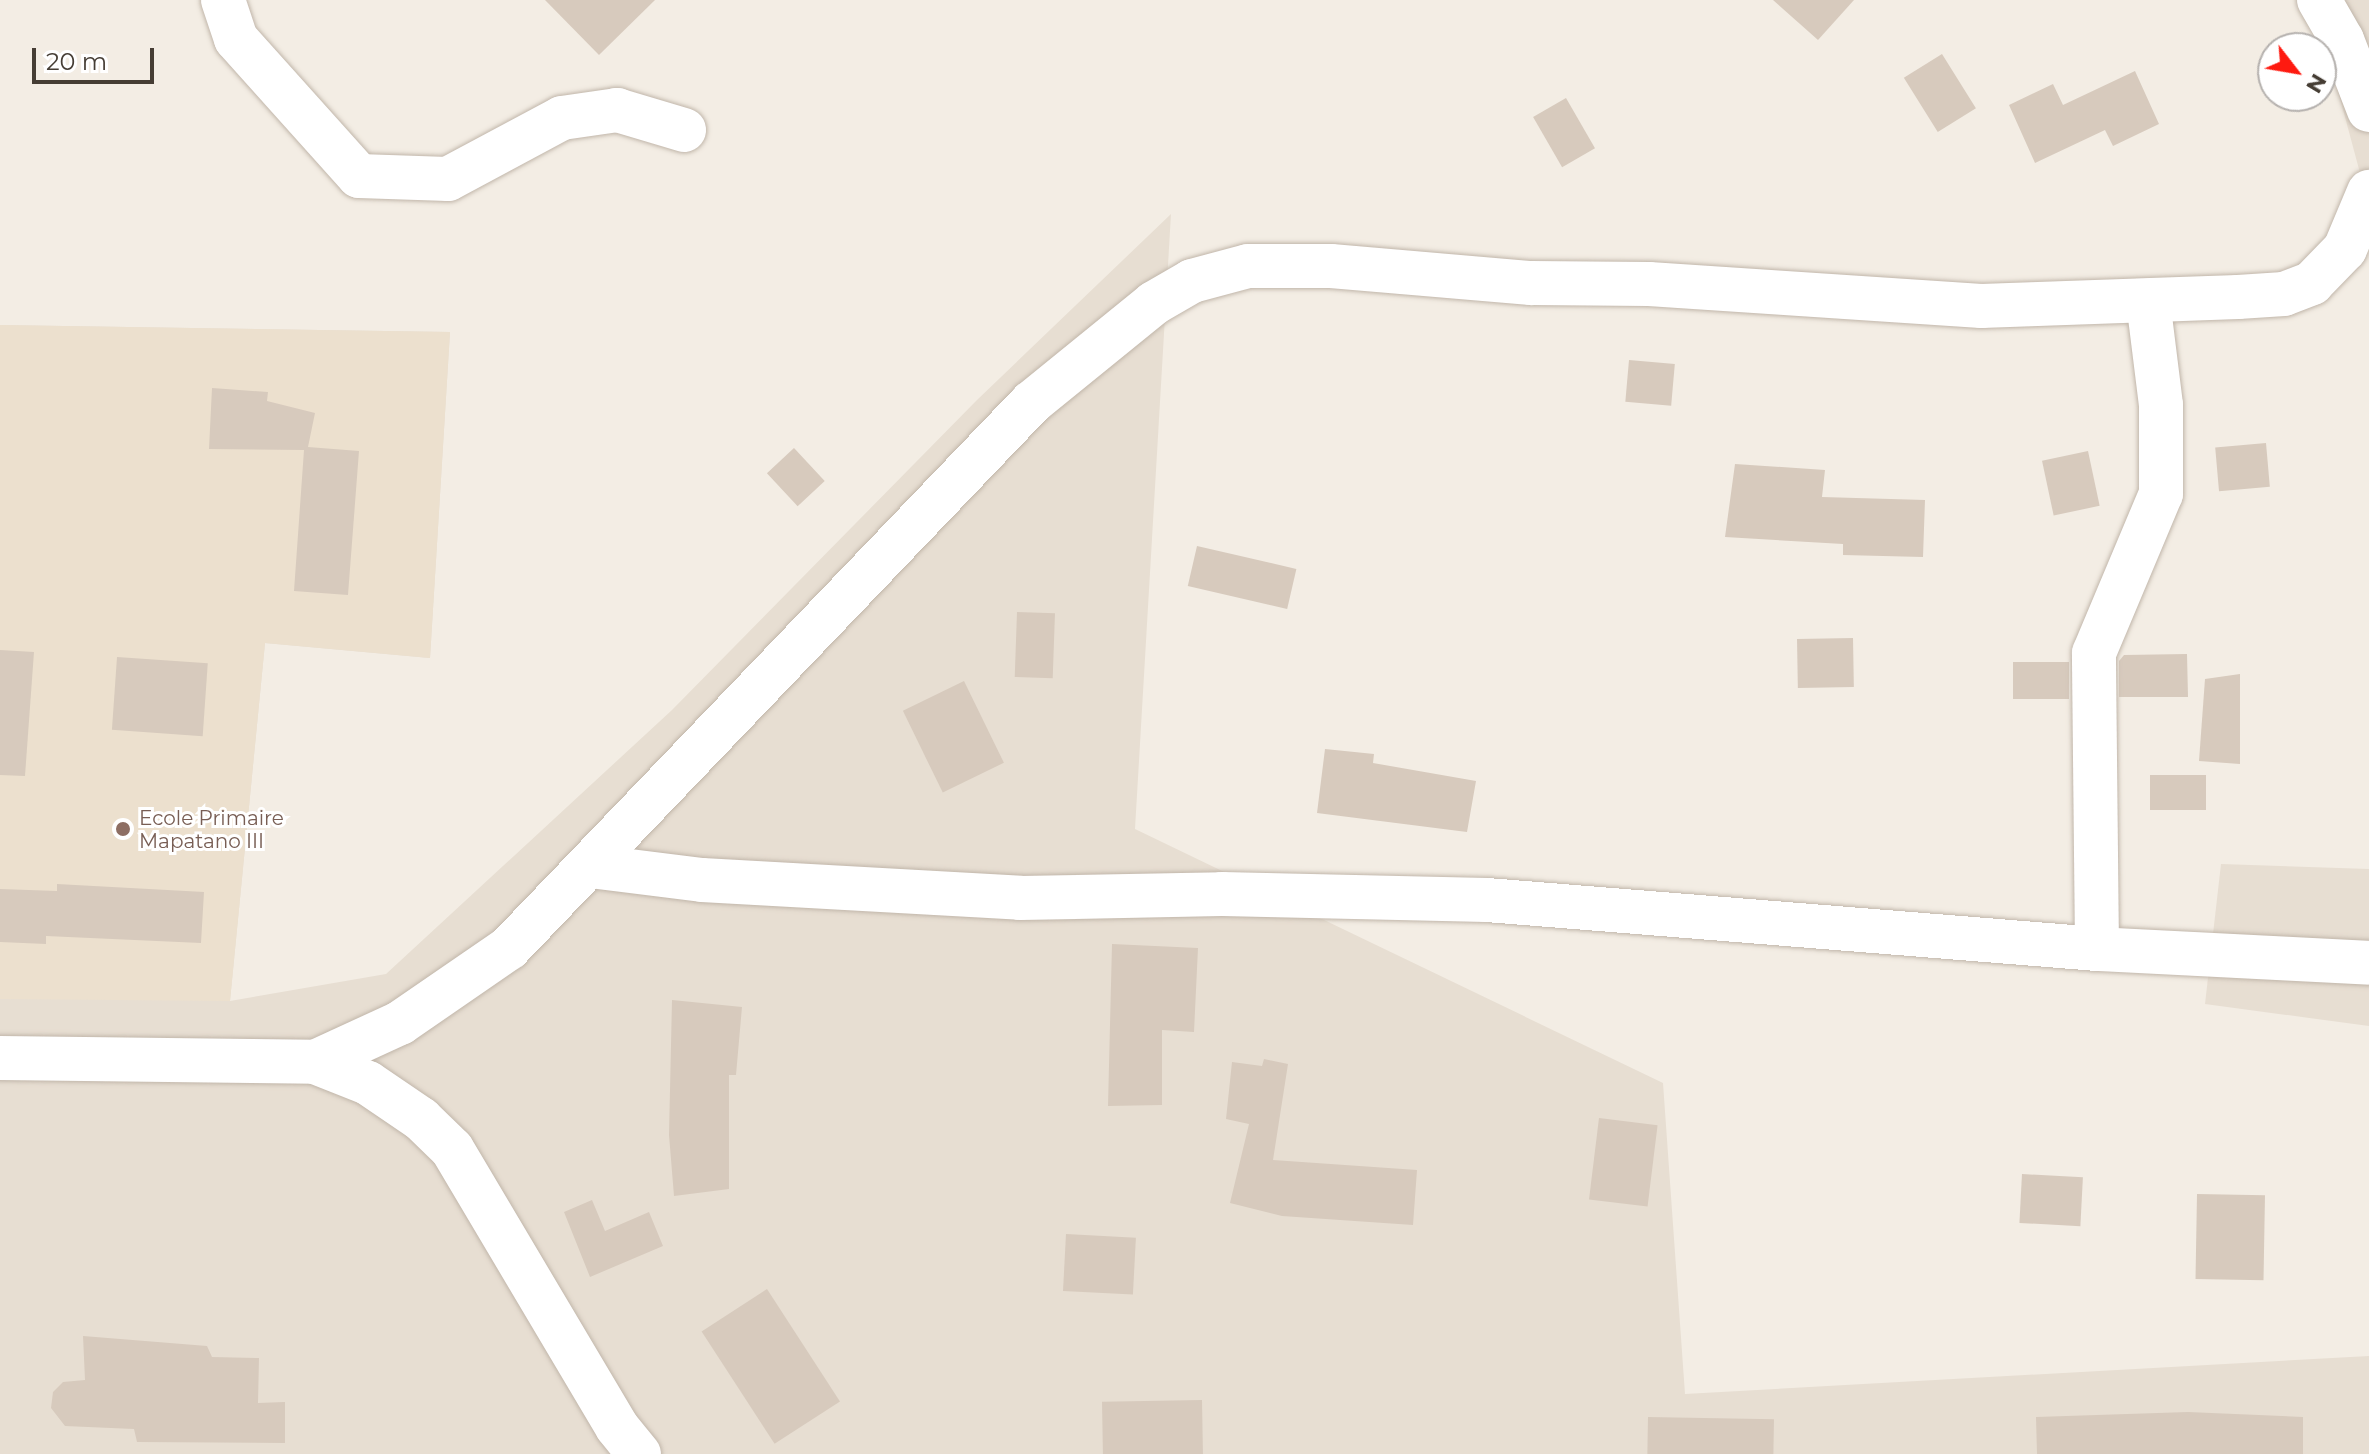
<!DOCTYPE html>
<html>
<head>
<meta charset="utf-8">
<style>
	body { margin:0 }
	#map { position:relative; width:2369px; height:1454px; overflow:hidden; background:#f3ede4; font-family:Montserrat,sans-serif }
	div>[style] { position:absolute }
	[style*='--x'] { left:calc(var(--x)*1px); top:calc(var(--y)*1px); width:calc(var(--w)*1px); rotate:calc(var(--a)*1deg) }
	.residential>* { inset:0; background:#e7ded2 }
	.education>* { inset:0; background:#ece0ce }
	.building>* { inset:0; background:#d7cabd; transform-origin:0 0 }
	.roads { filter:drop-shadow(0 0 2px #c1b6aa) drop-shadow(0 0 2px #c1b6aa) }
	.minor>* { height:44px; margin:-22px; padding:0 22px; transform-origin:22px; border-radius:22px; background:#fff }
	.dots>* { width:22px; height:22px; translate:-50% -50%; box-sizing:border-box; border:4px solid #fff; border-radius:50% }
	span { translate:-50% -50%; white-space:nowrap; text-align:center; line-height:1.15; -webkit-text-stroke:6px #fff; paint-order:stroke }
	.education-label { font-size:20px; color:#785e54 }
	.left { translate:0 -50%; text-align:left }
	.north { position:absolute; left:2257px; top:32px; width:80px; height:80px; box-sizing:border-box; background:#fff; border:2px solid #b5b1ae; border-radius:50%; rotate:121deg; font-size:22px; font-weight:700; line-height:32px; text-align:center; color:#453d34 }
	.north::after { content:''; display:block; margin:auto; width:28px; height:36px; background:#fe1a10; clip-path:polygon(50% 0,100% 100%,50% 72%,0 100%) }
	.scale { position:absolute; left:32px; top:48px; width:122px; height:36px; box-sizing:border-box; border:4px solid #453d34; border-top:0; padding-left:10px; font-size:24px; line-height:28px; white-space:nowrap; color:#453d34; -webkit-text-stroke:6px #fff; paint-order:stroke }
</style>
</head>
<body>
<div id="map">
	<div class="residential">
		<div style="clip-path:polygon(2297px 0,2369px 0,2369px 188px,2360px 173px,2327px 50px)"></div>
		<div style="clip-path:polygon(1171px 214px,1135px 829px,1663px 1083px,1685px 1394px,2369px 1356px,2369px 1454px,0 1454px,0 325px,450px 332px,430px 658px,265px 643px,230px 1001px,386px 974px,672px 710px,977px 400px)"></div>
		<div style="clip-path:polygon(2221px 864px,2369px 869px,2369px 1026px,2205px 1004px)"></div>
	</div>
	<div class="education">
		<div style="clip-path:polygon(0 325px,450px 332px,430px 658px,265px 643px,230px 1001px,0 999px)"></div>
	</div>
	<div class="building">
		<div style="clip-path:polygon(545px 0,655px 0,599px 55px)"></div>
		<div style="clip-path:polygon(1773px 0,1854px 0,1818px 40px)"></div>
		<div style="left:1942px;top:54px;width:64px;height:45px;rotate:58deg"></div>
		<div style="clip-path:polygon(2135px 71px,2159px 124px,2113px 146px,2105px 130px,2035px 163px,2009px 105px,2053px 84px,2063px 105px)"></div>
		<div style="left:1566px;top:98px;width:58px;height:38px;rotate:60deg"></div>
		<div style="left:1629px;top:360px;width:46px;height:42px;rotate:5deg"></div>
		<div style="clip-path:polygon(212px 388px,268px 392px,267px 401px,315px 413px,308px 447px,359px 451px,348px 595px,294px 591px,304px 450px,209px 449px)"></div>
		<div style="left:2266px;top:443px;width:44px;height:51px;rotate:85deg"></div>
		<div style="left:794px;top:448px;width:45px;height:37px;rotate:47deg"></div>
		<div style="left:2088px;top:451px;width:56px;height:47px;rotate:78deg"></div>
		<div style="clip-path:polygon(1735px 464px,1825px 470px,1822px 497px,1925px 500px,1923px 557px,1843px 555px,1843px 544px,1725px 537px)"></div>
		<div style="left:1197px;top:546px;width:102px;height:41px;rotate:13deg"></div>
		<div style="left:1017px;top:612px;width:38px;height:65px;rotate:2deg"></div>
		<div style="left:1853px;top:638px;width:49px;height:56px;rotate:89deg"></div>
		<div style="clip-path:polygon(0 650px,34px 652px,25px 776px,0 775px)"></div>
		<div style="clip-path:polygon(2187px 654px,2188px 697px,2119px 697px,2119px 661px,2124px 655px)"></div>
		<div style="left:117px;top:657px;width:91px;height:73px;rotate:4deg"></div>
		<div style="left:2069px;top:662px;width:37px;height:56px;rotate:90deg"></div>
		<div style="clip-path:polygon(2240px 674px,2240px 764px,2199px 761px,2205px 679px)"></div>
		<div style="left:964px;top:681px;width:91px;height:68px;rotate:64deg"></div>
		<div style="clip-path:polygon(1325px 749px,1374px 754px,1373px 763px,1476px 781px,1467px 832px,1317px 813px)"></div>
		<div style="left:2150px;top:775px;width:56px;height:35px"></div>
		<div style="clip-path:polygon(57px 884px,204px 892px,201px 943px,46px 936px,46px 944px,0 942px,0 889px,57px 891px)"></div>
		<div style="clip-path:polygon(1112px 944px,1198px 948px,1194px 1032px,1162px 1030px,1162px 1105px,1108px 1106px)"></div>
		<div style="clip-path:polygon(672px 1000px,742px 1007px,736px 1075px,729px 1075px,729px 1189px,674px 1196px,669px 1135px)"></div>
		<div style="clip-path:polygon(1264px 1059px,1288px 1064px,1273px 1160px,1417px 1170px,1413px 1225px,1282px 1216px,1230px 1203px,1249px 1124px,1226px 1119px,1232px 1062px,1262px 1066px)"></div>
		<div style="left:1599px;top:1118px;width:59px;height:82px;rotate:7deg"></div>
		<div style="left:2022px;top:1174px;width:61px;height:49px;rotate:3deg"></div>
		<div style="left:2197px;top:1194px;width:68px;height:85px;rotate:1deg"></div>
		<div style="clip-path:polygon(592px 1200px,605px 1231px,649px 1212px,663px 1246px,590px 1277px,564px 1212px)"></div>
		<div style="left:1066px;top:1234px;width:70px;height:57px;rotate:3deg"></div>
		<div style="left:767px;top:1289px;width:134px;height:78px;rotate:57deg"></div>
		<div style="clip-path:polygon(83px 1336px,207px 1346px,212px 1357px,259px 1358px,258px 1403px,285px 1402px,285px 1443px,137px 1442px,134px 1429px,65px 1426px,51px 1408px,53px 1392px,63px 1382px,85px 1380px)"></div>
		<div style="left:1202px;top:1400px;width:54px;height:100px;rotate:89deg"></div>
		<div style="clip-path:polygon(2188px 1412px,2303px 1417px,2303px 1454px,2037px 1454px,2036px 1417px)"></div>
		<div style="left:1648px;top:1417px;width:126px;height:37px;rotate:1deg"></div>
	</div>
	<div class="roads">
		<div class="minor">
			<div style="--x:223;--y:0;--w:41;--a:71.6"></div>
			<div style="--x:236;--y:39;--w:184;--a:48.1"></div>
			<div style="--x:359;--y:176;--w:89;--a:1.9"></div>
			<div style="--x:448;--y:179;--w:129;--a:-28.2"></div>
			<div style="--x:562;--y:118;--w:56;--a:-8.3"></div>
			<div style="--x:617;--y:110;--w:70;--a:16.6"></div>
			<div style="--x:2319;--y:0;--w:46;--a:60.1"></div>
			<div style="--x:2342;--y:40;--w:75;--a:68.9"></div>
			<div style="--x:590;--y:866;--w:113;--a:7.1"></div>
			<div style="--x:702;--y:880;--w:319;--a:3.2"></div>
			<div style="--x:1020;--y:898;--w:202;--a:-1.1"></div>
			<div style="--x:1222;--y:894;--w:265;--a:1.3"></div>
			<div style="--x:1487;--y:900;--w:612;--a:4.59"></div>
			<div style="--x:2097;--y:949;--w:272;--a:2.9"></div>
			<div style="--x:2097;--y:949;--w:296;--a:-90.6"></div>
			<div style="--x:2094;--y:653;--w:173;--a:-67.2"></div>
			<div style="--x:2161;--y:494;--w:89;--a:-90"></div>
			<div style="--x:2161;--y:405;--w:105;--a:-97.1"></div>
			<div style="--x:0;--y:1058;--w:315;--a:0.7"></div>
			<div style="--x:315;--y:1062;--w:57;--a:21.6"></div>
			<div style="--x:368;--y:1083;--w:64;--a:34.2"></div>
			<div style="--x:421;--y:1119;--w:43;--a:44.1"></div>
			<div style="--x:452;--y:1149;--w:323;--a:59.3"></div>
			<div style="--x:617;--y:1427;--w:35;--a:51"></div>
			<div style="--x:315;--y:1062;--w:94;--a:-24.6"></div>
			<div style="--x:400;--y:1023;--w:132;--a:-34.5"></div>
			<div style="--x:509;--y:948;--w:755;--a:-46.23"></div>
			<div style="--x:1031;--y:403;--w:159;--a:-39.1"></div>
			<div style="--x:1154;--y:303;--w:44;--a:-30.1"></div>
			<div style="--x:1192;--y:281;--w:58;--a:-15"></div>
			<div style="--x:1248;--y:266;--w:83;--a:0"></div>
			<div style="--x:1331;--y:266;--w:201;--a:4.9"></div>
			<div style="--x:1531;--y:283;--w:118;--a:0.5"></div>
			<div style="--x:1649;--y:284;--w:333;--a:3.8"></div>
			<div style="--x:1981;--y:306;--w:257;--a:-2"></div>
			<div style="--x:2238;--y:297;--w:46;--a:-3.7"></div>
			<div style="--x:2284;--y:294;--w:30;--a:-21"></div>
			<div style="--x:2312;--y:283;--w:47;--a:-45.9"></div>
			<div style="--x:2345;--y:249;--w:62;--a:-67.2"></div>
		</div>
	</div>
	<div class="dots">
		<div style="left:123px;top:829px;background:#8d6e63"></div>
	</div>
	<div class="education-label">
		<span class="left" style="left:139px;top:830px">Ecole Primaire<br>Mapatano III</span>
	</div>
	<div class="north">N</div>
	<div class="scale">20 m</div>
</div>
</body>
</html>
